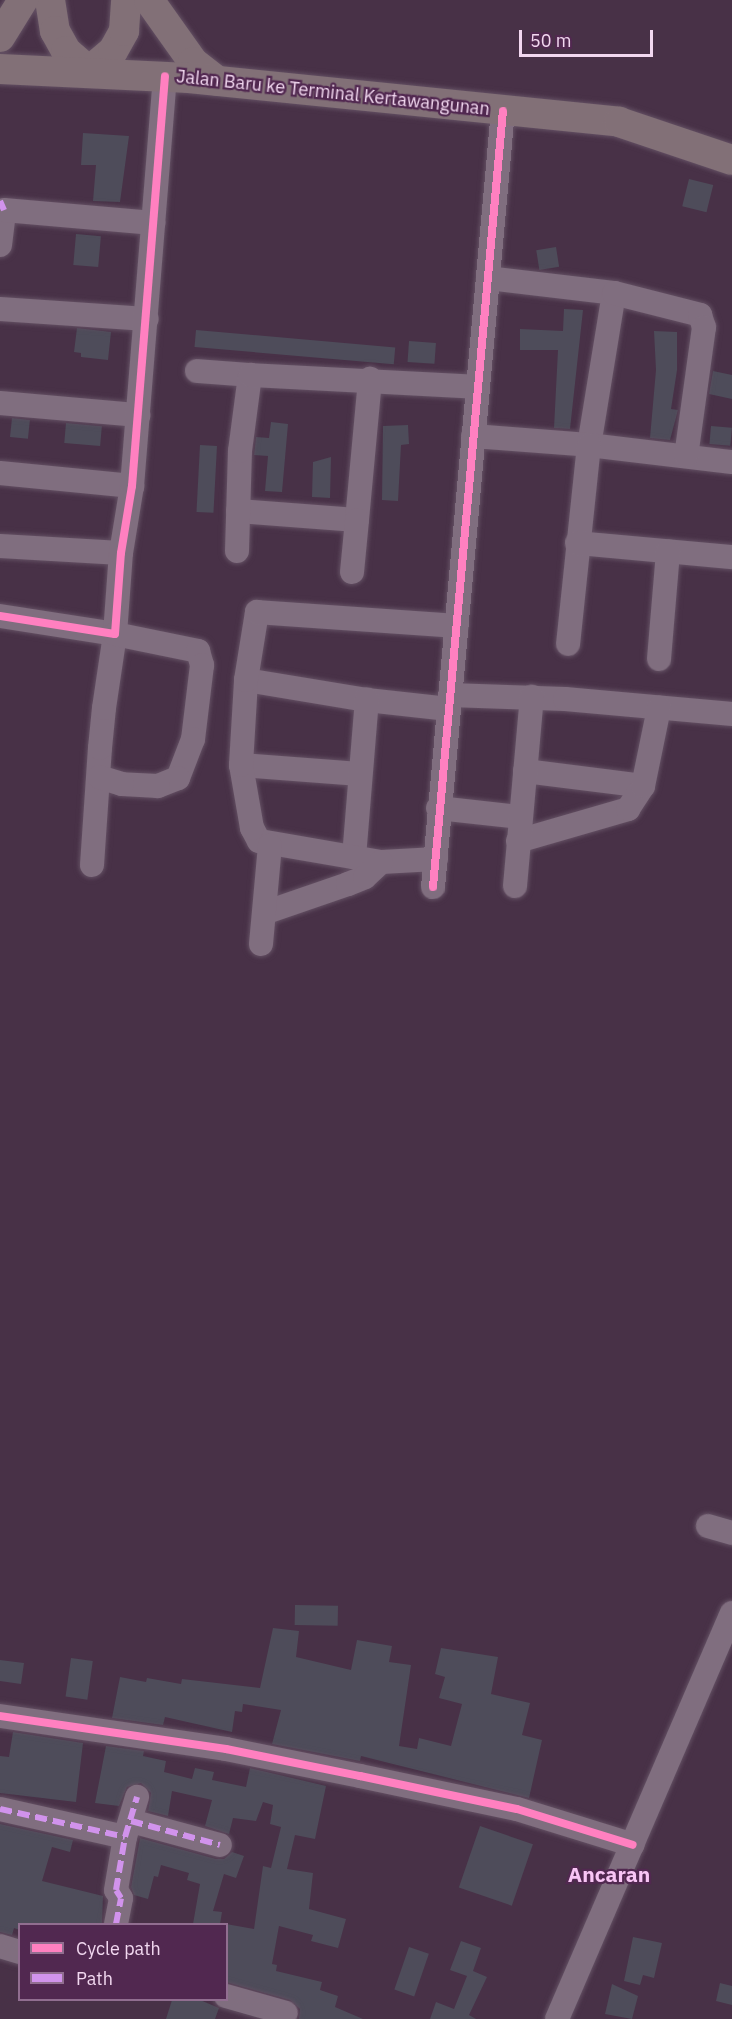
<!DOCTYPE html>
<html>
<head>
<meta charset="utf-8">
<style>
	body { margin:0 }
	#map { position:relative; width:732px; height:2019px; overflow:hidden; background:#483147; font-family:"IBM Plex Sans",sans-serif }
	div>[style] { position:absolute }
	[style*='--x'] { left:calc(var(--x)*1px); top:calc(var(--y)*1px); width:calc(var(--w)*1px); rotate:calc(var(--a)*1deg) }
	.building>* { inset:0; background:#4e4c5a; transform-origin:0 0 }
	.roads { filter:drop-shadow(0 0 2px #635063) drop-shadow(0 0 2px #635063) }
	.minor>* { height:24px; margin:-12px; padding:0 12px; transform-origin:12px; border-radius:12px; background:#806e7f }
	.major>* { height:30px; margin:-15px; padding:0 15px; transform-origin:15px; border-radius:15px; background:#827077 }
	.quiet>* { height:6px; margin-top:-3px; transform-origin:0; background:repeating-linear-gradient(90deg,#d193ec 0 12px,transparent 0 18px) }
	.cycleway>* { height:8px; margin:-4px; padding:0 4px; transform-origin:4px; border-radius:4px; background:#ff80c0 }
	span { translate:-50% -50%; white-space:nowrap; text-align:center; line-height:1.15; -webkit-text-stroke:4.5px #512850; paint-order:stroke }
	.street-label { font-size:18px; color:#f2d8f0 }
	.quarter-label { font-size:21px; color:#f8c5f5; font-weight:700 }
	.legend { position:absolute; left:18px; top:1923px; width:210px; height:78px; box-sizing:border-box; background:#512850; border:2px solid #916e90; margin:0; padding:8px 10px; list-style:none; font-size:18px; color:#f2d8f0 }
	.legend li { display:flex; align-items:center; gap:12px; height:30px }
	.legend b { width:30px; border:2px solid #916e90 }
	.scale { position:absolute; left:519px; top:30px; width:134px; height:27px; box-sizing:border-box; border:3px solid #f2d8f0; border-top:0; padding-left:8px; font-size:18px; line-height:21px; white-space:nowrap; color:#f2d8f0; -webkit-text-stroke:4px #512850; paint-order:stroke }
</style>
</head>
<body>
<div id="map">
	<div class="building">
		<div style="clip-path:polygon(83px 133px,129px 136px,120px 202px,93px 201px,96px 165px,81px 165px)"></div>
		<div style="left:689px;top:179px;width:25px;height:28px;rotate:14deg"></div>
		<div style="left:76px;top:234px;width:25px;height:31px;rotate:5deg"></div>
		<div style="left:556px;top:247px;width:20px;height:20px;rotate:81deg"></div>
		<div style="clip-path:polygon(564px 309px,583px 310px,570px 429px,554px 428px,558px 350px,520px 350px,520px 329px,563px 331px)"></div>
		<div style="clip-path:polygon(77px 328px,111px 332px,108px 360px,81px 357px,81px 353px,74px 352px)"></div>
		<div style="left:196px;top:330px;width:200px;height:17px;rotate:5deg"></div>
		<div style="clip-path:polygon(654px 331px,677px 332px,677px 370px,671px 409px,678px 410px,670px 440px,650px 438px,656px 370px)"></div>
		<div style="left:409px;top:341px;width:27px;height:21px;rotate:4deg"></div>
		<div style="clip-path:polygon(713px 371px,732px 375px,732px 399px,709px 394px)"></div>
		<div style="left:12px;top:418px;width:18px;height:19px;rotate:6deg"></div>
		<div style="clip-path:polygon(271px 422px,288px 424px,282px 492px,265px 491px,268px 456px,254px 455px,256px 437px,269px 438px)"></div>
		<div style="left:66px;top:423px;width:36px;height:20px;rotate:5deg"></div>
		<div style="clip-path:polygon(408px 425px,409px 444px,401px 445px,398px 501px,382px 500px,383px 426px)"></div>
		<div style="left:711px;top:426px;width:21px;height:18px;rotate:5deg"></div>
		<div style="left:200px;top:445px;width:17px;height:67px;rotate:3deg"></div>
		<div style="clip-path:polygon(331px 457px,330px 498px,312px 497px,313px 462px)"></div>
		<div style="left:295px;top:1605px;width:43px;height:20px;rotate:1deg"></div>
		<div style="clip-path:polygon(273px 1628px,299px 1631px,296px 1657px,351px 1670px,357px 1640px,392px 1646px,389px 1662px,411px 1665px,399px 1746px,417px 1749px,419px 1738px,451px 1746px,462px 1704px,439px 1698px,445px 1677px,435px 1674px,441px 1648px,498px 1657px,491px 1694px,530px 1703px,522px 1735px,542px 1740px,529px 1798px,361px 1756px,360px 1761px,272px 1744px,281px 1710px,243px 1704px,242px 1712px,235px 1711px,232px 1732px,165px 1717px,163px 1725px,112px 1718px,120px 1677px,146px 1682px,147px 1678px,181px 1684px,182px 1679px,260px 1688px)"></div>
		<div style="left:71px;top:1658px;width:22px;height:39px;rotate:8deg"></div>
		<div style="clip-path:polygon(0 1660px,24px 1663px,21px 1684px,0 1681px)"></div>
		<div style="clip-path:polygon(13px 1732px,83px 1743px,76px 1802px,0 1793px,0 1756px,9px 1757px)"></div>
		<div style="clip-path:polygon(106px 1746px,144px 1751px,143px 1756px,166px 1761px,164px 1772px,192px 1779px,195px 1768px,214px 1772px,212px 1780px,246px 1787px,250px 1768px,326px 1786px,315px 1839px,295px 1835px,287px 1869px,313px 1873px,309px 1909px,346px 1919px,338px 1948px,311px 1941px,313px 1935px,279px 1926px,272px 1964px,277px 1965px,276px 1971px,322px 1982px,320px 1990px,338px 1996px,335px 2007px,363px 2019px,299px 2019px,300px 2009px,290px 2000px,226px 1982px,226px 1924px,254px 1929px,263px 1866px,271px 1868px,281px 1827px,270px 1824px,273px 1805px,263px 1802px,256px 1821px,233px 1818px,229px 1834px,205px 1826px,212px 1800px,172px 1791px,168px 1816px,148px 1811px,151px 1793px,141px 1783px,127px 1787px,119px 1806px,95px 1803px)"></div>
		<div style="clip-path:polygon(0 1824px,73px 1840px,70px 1852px,52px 1847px,42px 1881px,103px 1896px,102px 1924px,20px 1924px,20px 1930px,14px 1928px,12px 1935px,0 1932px)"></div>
		<div style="left:480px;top:1826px;width:56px;height:65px;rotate:19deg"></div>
		<div style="clip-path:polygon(140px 1838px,216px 1859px,224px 1859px,232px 1852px,244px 1856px,236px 1878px,224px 1874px,213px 1911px,222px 1912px,220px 1924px,193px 1924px,200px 1884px,187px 1880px,189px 1873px,161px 1865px,158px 1877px,154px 1876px,148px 1899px,134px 1895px,131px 1887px)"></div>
		<div style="clip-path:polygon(633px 1937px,662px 1943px,654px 1978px,643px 1975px,640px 1985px,624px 1981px)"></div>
		<div style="clip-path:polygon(461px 1941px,481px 1948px,473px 1971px,487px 1977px,469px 2015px,476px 2019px,430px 2019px,436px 2002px,454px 2009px,467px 1976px,450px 1970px)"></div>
		<div style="left:409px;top:1947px;width:21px;height:45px;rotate:19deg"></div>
		<div style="clip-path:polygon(720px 1983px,732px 1986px,732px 2005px,716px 2001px)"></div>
		<div style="clip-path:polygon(612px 1984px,638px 1996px,632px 2019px,605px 2014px)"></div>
		<div style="clip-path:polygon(172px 2000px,200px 2000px,219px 2008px,215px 2019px,166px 2019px)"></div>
	</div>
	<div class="roads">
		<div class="minor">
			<div style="--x:0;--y:245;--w:35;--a:-83"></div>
			<div style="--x:4;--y:210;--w:150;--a:5"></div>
			<div style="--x:488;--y:278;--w:127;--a:6.8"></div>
			<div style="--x:614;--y:293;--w:154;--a:99.3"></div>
			<div style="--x:589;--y:445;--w:144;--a:6.8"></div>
			<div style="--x:614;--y:293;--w:89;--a:14.3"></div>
			<div style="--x:700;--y:315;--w:13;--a:72"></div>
			<div style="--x:704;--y:327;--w:130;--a:97.9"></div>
			<div style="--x:0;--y:309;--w:147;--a:3.9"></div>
			<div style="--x:197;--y:371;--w:53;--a:4.3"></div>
			<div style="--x:0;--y:403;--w:139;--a:5"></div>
			<div style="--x:473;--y:436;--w:116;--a:4.4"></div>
			<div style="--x:589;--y:445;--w:200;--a:96"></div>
			<div style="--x:0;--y:473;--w:133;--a:5.6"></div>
			<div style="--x:238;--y:511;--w:119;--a:4.3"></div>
			<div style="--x:357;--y:520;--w:142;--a:-84.7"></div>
			<div style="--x:577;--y:543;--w:156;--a:5.2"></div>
			<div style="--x:0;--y:546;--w:121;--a:3.3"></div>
			<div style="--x:237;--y:551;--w:100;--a:-88.3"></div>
			<div style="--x:240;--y:451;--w:77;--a:-82.5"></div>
			<div style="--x:250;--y:375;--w:228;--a:3"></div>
			<div style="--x:352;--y:572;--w:52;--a:-84.5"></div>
			<div style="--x:0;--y:616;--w:116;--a:8.9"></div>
			<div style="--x:115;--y:634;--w:81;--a:-85.8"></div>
			<div style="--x:121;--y:553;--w:68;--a:-80.7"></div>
			<div style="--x:132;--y:486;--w:411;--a:-85.4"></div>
			<div style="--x:659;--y:659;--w:108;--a:-85.2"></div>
			<div style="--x:246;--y:680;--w:123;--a:9.4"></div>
			<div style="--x:367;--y:700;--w:82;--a:6.3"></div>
			<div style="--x:450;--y:695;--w:115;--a:2"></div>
			<div style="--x:565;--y:699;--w:168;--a:5.1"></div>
			<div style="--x:241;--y:765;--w:119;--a:4.3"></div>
			<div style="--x:525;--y:771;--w:119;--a:7.2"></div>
			<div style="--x:438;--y:808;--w:81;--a:6.3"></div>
			<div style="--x:518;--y:841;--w:115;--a:-16.2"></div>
			<div style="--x:628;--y:809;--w:27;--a:-57"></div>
			<div style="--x:643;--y:786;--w:80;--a:-78.4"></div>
			<div style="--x:354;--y:857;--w:158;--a:-85.3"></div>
			<div style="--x:436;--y:859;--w:55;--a:176.9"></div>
			<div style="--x:381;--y:862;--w:124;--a:-170.2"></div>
			<div style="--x:259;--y:841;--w:15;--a:-118"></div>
			<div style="--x:252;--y:828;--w:64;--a:-99.9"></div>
			<div style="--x:241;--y:765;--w:85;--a:-86.6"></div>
			<div style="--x:246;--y:680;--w:69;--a:-80.8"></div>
			<div style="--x:257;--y:612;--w:200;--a:4"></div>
			<div style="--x:92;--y:865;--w:117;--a:-86.1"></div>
			<div style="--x:100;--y:748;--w:40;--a:-84.3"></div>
			<div style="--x:104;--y:708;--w:75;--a:-81.5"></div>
			<div style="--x:115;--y:634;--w:85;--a:11.6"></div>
			<div style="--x:198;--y:651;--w:15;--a:74"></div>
			<div style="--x:202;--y:665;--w:75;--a:96.9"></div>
			<div style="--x:193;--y:739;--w:42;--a:111"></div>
			<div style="--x:178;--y:778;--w:22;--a:158"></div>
			<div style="--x:158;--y:786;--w:36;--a:-177"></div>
			<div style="--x:122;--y:784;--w:24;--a:-163"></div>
			<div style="--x:515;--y:886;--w:190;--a:-84.9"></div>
			<div style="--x:433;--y:887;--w:779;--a:-84.85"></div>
			<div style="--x:264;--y:913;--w:89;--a:-19"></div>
			<div style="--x:348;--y:884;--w:18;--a:-22"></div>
			<div style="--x:365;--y:877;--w:22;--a:-43"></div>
			<div style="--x:261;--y:944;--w:99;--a:-84.8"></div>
			<div style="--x:708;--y:1526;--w:25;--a:16"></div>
			<div style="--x:0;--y:1716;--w:228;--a:8.3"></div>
			<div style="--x:226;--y:1749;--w:137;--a:11.4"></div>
			<div style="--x:360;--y:1776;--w:160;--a:11.9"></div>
			<div style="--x:517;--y:1809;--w:121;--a:17.2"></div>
			<div style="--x:0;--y:1809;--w:128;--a:12.6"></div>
			<div style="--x:131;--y:1821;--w:92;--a:15.1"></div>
			<div style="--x:116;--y:1924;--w:26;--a:-79"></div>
			<div style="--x:121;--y:1898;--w:9;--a:-122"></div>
			<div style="--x:116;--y:1890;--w:54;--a:-80.4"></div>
			<div style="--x:125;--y:1837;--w:42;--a:-73.3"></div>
			<div style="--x:0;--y:1946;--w:21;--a:17"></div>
			<div style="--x:226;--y:1996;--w:62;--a:15.8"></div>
			<div style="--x:557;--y:2019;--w:442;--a:-66.7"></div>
		</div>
		<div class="major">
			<div style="--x:50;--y:0;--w:31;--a:81"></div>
			<div style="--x:55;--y:31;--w:23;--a:61"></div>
			<div style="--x:66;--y:51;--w:30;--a:41"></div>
			<div style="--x:89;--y:71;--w:31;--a:-40"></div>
			<div style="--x:113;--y:51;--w:23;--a:-61"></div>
			<div style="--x:124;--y:31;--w:31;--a:-86"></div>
			<div style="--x:149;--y:0;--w:76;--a:54.6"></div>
			<div style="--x:193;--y:62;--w:31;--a:38"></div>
			<div style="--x:0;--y:37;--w:44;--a:-58.1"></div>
			<div style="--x:0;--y:69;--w:189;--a:2.7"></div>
			<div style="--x:189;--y:78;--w:432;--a:5.8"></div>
			<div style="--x:619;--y:122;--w:119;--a:18.6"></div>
		</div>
	</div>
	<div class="quiet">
		<div style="--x:0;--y:201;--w:10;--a:66"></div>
		<div style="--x:0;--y:1809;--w:128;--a:12.6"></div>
		<div style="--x:131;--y:1821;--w:92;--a:15.1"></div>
		<div style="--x:116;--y:1924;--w:26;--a:-79"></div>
		<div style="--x:121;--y:1898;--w:9;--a:-122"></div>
		<div style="--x:116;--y:1890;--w:54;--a:-80.4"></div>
		<div style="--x:125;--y:1837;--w:42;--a:-73.3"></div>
	</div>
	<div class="cycleway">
		<div style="--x:0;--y:616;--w:116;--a:8.9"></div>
		<div style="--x:115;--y:634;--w:81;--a:-85.8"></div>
		<div style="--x:121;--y:553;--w:68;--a:-80.7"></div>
		<div style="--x:132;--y:486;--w:411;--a:-85.4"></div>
		<div style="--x:433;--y:887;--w:779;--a:-84.85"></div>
		<div style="--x:0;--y:1716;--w:228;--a:8.3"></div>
		<div style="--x:226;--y:1749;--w:137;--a:11.4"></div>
		<div style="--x:360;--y:1776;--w:160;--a:11.9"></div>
		<div style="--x:517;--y:1809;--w:121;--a:17.2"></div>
	</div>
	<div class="street-label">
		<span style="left:333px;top:93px;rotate:6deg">Jalan Baru ke Terminal Kertawangunan</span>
	</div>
	<div class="quarter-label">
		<span style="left:609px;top:1874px">Ancaran</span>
	</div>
	<ul class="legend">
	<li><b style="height:8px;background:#ff80c0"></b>Cycle path</li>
	<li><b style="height:8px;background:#d193ec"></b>Path</li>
	</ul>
	<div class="scale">50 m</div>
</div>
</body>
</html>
